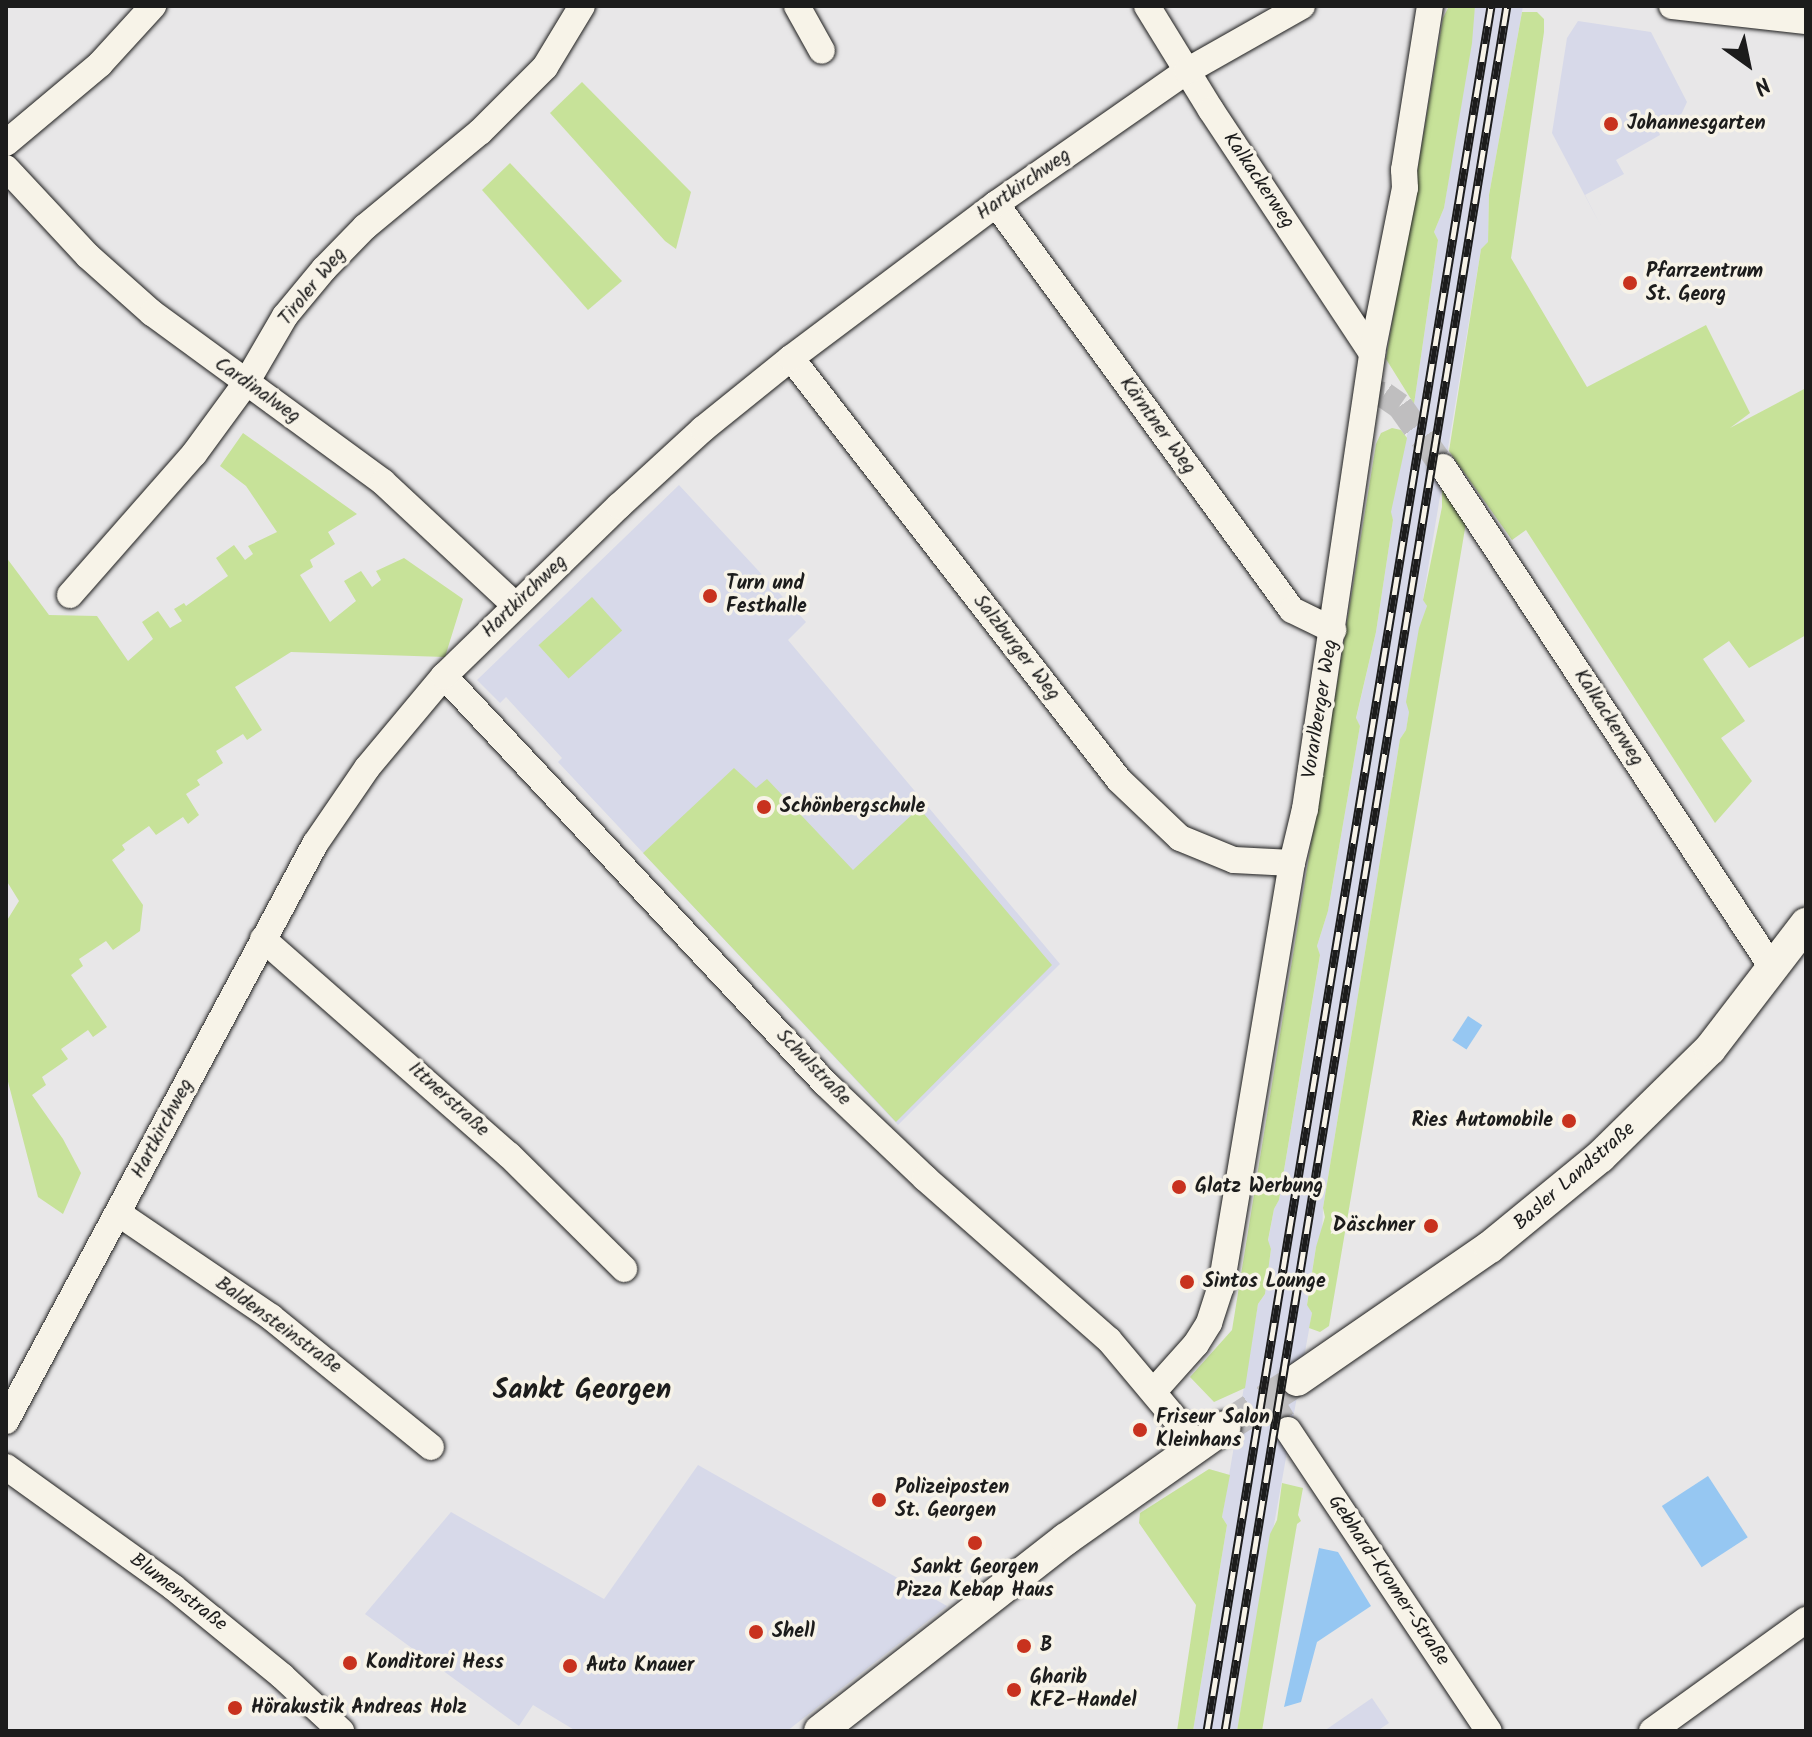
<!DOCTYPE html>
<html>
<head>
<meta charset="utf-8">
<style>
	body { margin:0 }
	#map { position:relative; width:1812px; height:1737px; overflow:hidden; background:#e8e7e8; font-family:Kalam,sans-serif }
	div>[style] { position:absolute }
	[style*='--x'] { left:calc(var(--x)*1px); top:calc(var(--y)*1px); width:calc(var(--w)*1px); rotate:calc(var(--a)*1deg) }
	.built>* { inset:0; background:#d7d9e9 }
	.green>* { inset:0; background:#c7e299; transform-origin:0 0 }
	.water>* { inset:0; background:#96c7f2; transform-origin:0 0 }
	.minor-tunnel>* { height:26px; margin-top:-13px; transform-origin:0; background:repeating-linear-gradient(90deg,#bfbebf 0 26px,transparent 0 39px) }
	.tertiary-tunnel>* { height:32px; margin-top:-16px; transform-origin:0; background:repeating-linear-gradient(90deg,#bfbebf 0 32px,transparent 0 48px) }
	.roads { filter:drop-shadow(0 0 2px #1c1c1c) drop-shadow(0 0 2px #1c1c1c) }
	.minor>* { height:26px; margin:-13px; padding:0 13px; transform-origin:13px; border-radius:13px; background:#f7f3e8 }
	.tertiary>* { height:32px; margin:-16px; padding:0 16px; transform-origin:16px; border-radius:16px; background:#f7f3e8 }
	.rail>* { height:9px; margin-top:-4.5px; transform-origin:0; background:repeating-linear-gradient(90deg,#f7f3e8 0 18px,#1c1c1c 0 36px); box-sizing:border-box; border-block:2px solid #1c1c1c }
	.dots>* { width:22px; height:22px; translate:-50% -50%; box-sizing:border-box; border:4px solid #f7f3e8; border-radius:50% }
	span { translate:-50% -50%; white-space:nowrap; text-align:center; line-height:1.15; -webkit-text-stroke:7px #f7f3e8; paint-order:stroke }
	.poi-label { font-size:20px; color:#1c1c1c; font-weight:700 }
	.left { translate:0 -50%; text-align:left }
	.right { translate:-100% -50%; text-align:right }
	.street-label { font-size:20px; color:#1c1c1c }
	.district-label { font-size:28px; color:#1c1c1c; font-weight:700 }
	.frame { position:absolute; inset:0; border:8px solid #1c1c1c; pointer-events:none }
	.north { position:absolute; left:1708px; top:24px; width:80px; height:80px; -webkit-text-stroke:6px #f7f3e8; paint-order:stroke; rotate:147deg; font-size:22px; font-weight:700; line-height:32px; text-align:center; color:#1c1c1c }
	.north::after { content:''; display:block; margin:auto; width:28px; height:36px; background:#1c1c1c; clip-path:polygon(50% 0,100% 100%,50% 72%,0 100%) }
</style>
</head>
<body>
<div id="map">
	<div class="built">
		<div style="clip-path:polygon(1475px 6px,1523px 6px,1489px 195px,1488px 243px,1481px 249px,1423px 599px,1427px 606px,1406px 730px,1400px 739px,1323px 1208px,1322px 1237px,1316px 1247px,1307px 1304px,1312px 1313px,1237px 1731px,1193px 1731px,1227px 1525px,1222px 1517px,1258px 1304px,1265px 1294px,1271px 1249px,1268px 1241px,1274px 1209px,1279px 1200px,1320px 956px,1317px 946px,1328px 911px,1360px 726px,1356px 719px,1376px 632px,1393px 520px,1390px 512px,1414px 404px,1438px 240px,1434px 232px,1444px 208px)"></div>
		<div style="clip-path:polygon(1578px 21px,1651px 32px,1687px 102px,1680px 117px,1658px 130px,1660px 135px,1616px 160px,1624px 174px,1585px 195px,1602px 228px,1552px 133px,1567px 38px)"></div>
		<div style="clip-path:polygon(679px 485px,806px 622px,788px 640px,1060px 964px,898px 1125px,558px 762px,562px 758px,506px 697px,500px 703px,477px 680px)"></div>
		<div style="clip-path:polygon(698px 1465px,947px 1606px,787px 1731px,576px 1731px,533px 1705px,519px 1726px,365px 1614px,451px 1512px,604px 1599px)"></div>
		<div style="clip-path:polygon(1372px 1698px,1389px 1723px,1377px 1731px,1324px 1731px)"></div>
	</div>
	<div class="green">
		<div style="clip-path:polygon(1449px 6px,1475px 6px,1472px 43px,1444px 208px,1434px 232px,1438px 240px,1414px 404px,1386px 359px,1443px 18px)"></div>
		<div style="clip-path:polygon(1522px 12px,1537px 12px,1544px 19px,1544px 32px,1511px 258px,1587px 387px,1706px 325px,1750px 413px,1730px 428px,1806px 388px,1806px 635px,1749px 668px,1729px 641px,1703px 659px,1745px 721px,1721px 738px,1752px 781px,1715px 823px,1526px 530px,1512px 540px,1449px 451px,1481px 249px,1488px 242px,1489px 195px)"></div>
		<div style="clip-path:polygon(582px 82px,691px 192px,676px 249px,665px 241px,550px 113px)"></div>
		<div style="clip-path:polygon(510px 163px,622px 281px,588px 310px,482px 190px)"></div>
		<div style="clip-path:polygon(1392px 428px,1401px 430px,1407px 438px,1391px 512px,1393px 520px,1376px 632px,1356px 718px,1360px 726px,1328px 911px,1317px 946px,1320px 955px,1279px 1200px,1274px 1209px,1268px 1240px,1271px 1249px,1265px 1294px,1258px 1304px,1245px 1388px,1214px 1402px,1190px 1377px,1232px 1330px,1376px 444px,1381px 433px)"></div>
		<div style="clip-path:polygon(243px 433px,357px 514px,328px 532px,335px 544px,310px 560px,313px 567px,300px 575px,330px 622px,356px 601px,344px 581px,361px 571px,372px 587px,381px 580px,376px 571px,404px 558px,463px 599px,445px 657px,291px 652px,235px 687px,262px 730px,247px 740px,243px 734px,216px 751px,223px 763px,197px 780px,200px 785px,186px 794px,199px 815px,188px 824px,183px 817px,156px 835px,149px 826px,122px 845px,125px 850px,112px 860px,143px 905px,140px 931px,113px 950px,106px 941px,79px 959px,83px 966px,71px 975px,107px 1027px,93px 1037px,88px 1030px,61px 1049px,68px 1059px,42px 1077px,46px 1085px,32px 1095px,63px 1139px,81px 1173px,63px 1214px,38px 1197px,6px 1074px,6px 922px,19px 901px,6px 880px,6px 557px,49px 615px,97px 616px,128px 661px,153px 639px,142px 622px,158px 611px,170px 628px,182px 621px,174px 609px,184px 603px,186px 606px,228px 576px,216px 558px,234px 545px,245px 560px,253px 554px,248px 546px,277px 532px,246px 486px,220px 466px)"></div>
		<div style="clip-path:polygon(1442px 488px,1466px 523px,1329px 1326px,1320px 1332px,1309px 1328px,1312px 1313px,1307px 1305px,1316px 1247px,1325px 1217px,1323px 1208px,1400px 739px,1406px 730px,1409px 712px,1406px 702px,1419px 628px,1427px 606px,1423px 600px,1442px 507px)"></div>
		<div style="left:592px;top:597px;width:45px;height:72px;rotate:48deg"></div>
		<div style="clip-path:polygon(734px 768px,756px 788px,767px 779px,853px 870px,919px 808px,1052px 965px,896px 1122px,643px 853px)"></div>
		<div style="clip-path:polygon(1209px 1469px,1230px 1475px,1222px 1517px,1227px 1525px,1193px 1731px,1177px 1731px,1196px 1605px,1139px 1523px,1140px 1513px)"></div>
		<div style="clip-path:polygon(1282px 1483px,1303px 1488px,1298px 1515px,1301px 1521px,1297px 1524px,1262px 1731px,1237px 1731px,1270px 1534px,1277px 1520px)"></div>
	</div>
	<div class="water">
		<div style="left:1468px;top:1016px;width:17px;height:29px;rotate:33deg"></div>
		<div style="left:1708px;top:1476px;width:73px;height:55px;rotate:57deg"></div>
		<div style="clip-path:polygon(1319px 1548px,1338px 1552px,1371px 1606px,1317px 1642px,1301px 1702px,1284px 1707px)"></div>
	</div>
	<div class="minor-tunnel">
		<div style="--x:1366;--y:393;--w:18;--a:6"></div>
		<div style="--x:1384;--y:395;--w:19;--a:35"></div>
		<div style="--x:1400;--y:406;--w:75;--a:54.8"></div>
		<div style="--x:1269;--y:1398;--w:37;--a:59"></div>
	</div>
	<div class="tertiary-tunnel">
		<div style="--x:1225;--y:1427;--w:86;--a:-33.1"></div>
	</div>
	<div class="roads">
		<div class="minor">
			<div style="--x:797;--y:6;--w:51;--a:60.9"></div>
			<div style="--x:1147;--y:6;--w:122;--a:58.4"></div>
			<div style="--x:1211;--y:110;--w:291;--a:56.5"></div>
			<div style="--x:1672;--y:6;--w:135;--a:6.4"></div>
			<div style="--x:6;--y:143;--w:123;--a:-40"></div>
			<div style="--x:100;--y:64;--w:79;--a:-47.6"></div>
			<div style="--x:6;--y:168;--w:120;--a:47"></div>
			<div style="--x:88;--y:256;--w:86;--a:41.7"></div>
			<div style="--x:152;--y:313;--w:286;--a:36.2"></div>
			<div style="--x:383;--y:482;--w:180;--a:43"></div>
			<div style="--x:996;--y:204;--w:502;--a:53.91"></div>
			<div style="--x:1292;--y:610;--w:46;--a:26"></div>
			<div style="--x:791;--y:358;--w:534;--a:52.14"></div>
			<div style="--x:1119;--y:780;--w:84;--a:43.6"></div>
			<div style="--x:1180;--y:838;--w:58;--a:22.2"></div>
			<div style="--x:1234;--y:860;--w:58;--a:3"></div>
			<div style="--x:1443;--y:467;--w:601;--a:56.68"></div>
			<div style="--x:70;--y:595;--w:188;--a:-48.7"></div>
			<div style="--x:194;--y:454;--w:88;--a:-53.8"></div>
			<div style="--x:246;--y:383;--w:78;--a:-59.8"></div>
			<div style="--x:285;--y:316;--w:61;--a:-50.3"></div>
			<div style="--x:324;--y:269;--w:59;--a:-45.7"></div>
			<div style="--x:365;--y:227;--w:149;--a:-39.6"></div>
			<div style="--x:480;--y:132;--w:92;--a:-45"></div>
			<div style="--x:545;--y:67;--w:71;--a:-58.8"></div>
			<div style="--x:444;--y:676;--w:559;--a:46.89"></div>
			<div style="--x:826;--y:1084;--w:137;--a:43.5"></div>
			<div style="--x:925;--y:1178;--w:245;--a:41.4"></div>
			<div style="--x:1109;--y:1340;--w:137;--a:50"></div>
			<div style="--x:263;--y:939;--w:327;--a:41.3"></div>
			<div style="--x:509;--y:1155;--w:162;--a:44.7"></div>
			<div style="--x:118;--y:1213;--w:185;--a:34.2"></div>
			<div style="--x:271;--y:1317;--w:206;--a:39.1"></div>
			<div style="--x:1154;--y:1391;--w:63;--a:-48.2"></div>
			<div style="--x:1196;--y:1344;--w:25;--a:-58"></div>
			<div style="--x:1209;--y:1323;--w:38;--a:-72"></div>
			<div style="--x:1221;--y:1287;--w:430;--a:-80.5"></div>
			<div style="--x:1292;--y:863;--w:56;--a:-76.5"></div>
			<div style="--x:1305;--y:809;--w:461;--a:-81.6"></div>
			<div style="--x:1372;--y:353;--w:168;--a:-78.7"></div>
			<div style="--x:1405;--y:188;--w:18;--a:-93"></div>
			<div style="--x:1404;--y:170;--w:166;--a:-81"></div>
			<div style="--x:6;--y:1421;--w:655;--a:-61.83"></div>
			<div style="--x:315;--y:844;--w:92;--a:-55.6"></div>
			<div style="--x:367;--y:768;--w:120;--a:-50.1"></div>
			<div style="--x:444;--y:676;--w:244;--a:-44.2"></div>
			<div style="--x:619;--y:506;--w:114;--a:-42.5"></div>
			<div style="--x:703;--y:429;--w:113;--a:-38.9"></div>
			<div style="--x:791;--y:358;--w:256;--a:-36.9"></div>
			<div style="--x:996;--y:204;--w:233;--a:-34.9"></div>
			<div style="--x:1187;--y:71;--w:132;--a:-29.5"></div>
			<div style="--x:1288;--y:1430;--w:362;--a:56.3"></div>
			<div style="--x:6;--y:1467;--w:206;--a:35.7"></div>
			<div style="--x:173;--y:1587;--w:141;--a:39.2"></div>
			<div style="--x:282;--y:1676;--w:81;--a:43"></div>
			<div style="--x:1652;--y:1731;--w:190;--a:-35.8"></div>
		</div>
		<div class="tertiary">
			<div style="--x:1297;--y:1380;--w:234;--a:-34.6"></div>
			<div style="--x:1490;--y:1247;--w:142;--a:-39.3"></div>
			<div style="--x:1600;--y:1157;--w:154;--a:-44.5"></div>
			<div style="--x:1710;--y:1049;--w:158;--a:-52.5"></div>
			<div style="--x:820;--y:1731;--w:312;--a:-38"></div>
			<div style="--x:1066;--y:1539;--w:194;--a:-35.2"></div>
		</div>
	</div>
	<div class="rail">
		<div style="--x:1207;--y:1731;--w:1748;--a:-80.65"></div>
		<div style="--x:1225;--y:1731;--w:1748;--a:-80.72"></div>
	</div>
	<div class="dots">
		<div style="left:1611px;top:124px;background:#c8321e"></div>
		<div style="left:1630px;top:283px;background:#c8321e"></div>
		<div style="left:710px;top:596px;background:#c8321e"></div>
		<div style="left:764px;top:807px;background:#c8321e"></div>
		<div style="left:1569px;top:1121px;background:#c8321e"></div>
		<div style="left:1179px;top:1187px;background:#c8321e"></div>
		<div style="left:1431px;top:1226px;background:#c8321e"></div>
		<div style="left:1187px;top:1282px;background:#c8321e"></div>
		<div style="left:1140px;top:1430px;background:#c8321e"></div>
		<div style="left:879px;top:1500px;background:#c8321e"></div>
		<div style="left:975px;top:1543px;background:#c8321e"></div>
		<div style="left:756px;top:1632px;background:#c8321e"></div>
		<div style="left:1024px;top:1646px;background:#c8321e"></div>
		<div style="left:350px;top:1663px;background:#c8321e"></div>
		<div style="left:570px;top:1666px;background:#c8321e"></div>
		<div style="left:1014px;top:1690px;background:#c8321e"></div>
		<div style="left:235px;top:1708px;background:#c8321e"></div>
	</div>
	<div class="poi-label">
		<span class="left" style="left:1627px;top:124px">Johannesgarten</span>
		<span class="left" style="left:1646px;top:284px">Pfarrzentrum<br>St. Georg</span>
		<span class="left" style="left:726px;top:596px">Turn und<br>Festhalle</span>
		<span class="left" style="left:780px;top:807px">Schönbergschule</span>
		<span class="right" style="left:1553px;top:1121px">Ries Automobile</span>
		<span class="left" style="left:1195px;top:1187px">Glatz Werbung</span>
		<span class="right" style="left:1415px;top:1226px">Däschner</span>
		<span class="left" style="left:1203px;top:1282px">Sintos Lounge</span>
		<span class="left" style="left:1156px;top:1430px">Friseur Salon<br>Kleinhans</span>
		<span class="left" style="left:895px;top:1500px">Polizeiposten<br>St. Georgen</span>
		<span style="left:975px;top:1580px">Sankt Georgen<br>Pizza Kebap Haus</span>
		<span class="left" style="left:772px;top:1632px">Shell</span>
		<span class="left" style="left:1040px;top:1646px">B</span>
		<span class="left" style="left:366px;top:1663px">Konditorei Hess</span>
		<span class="left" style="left:586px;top:1666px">Auto Knauer</span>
		<span class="left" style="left:1030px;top:1690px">Gharib<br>KFZ-Handel</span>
		<span class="left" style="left:251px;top:1708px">Hörakustik Andreas Holz</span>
	</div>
	<div class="street-label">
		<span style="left:1258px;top:181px;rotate:56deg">Kalkackerweg</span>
		<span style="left:1024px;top:185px;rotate:-35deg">Hartkirchweg</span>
		<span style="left:313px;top:287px;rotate:-51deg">Tiroler Weg</span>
		<span style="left:257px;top:391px;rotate:35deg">Cardinalweg</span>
		<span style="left:1157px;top:426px;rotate:54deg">Kärntner Weg</span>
		<span style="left:525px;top:597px;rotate:-44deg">Hartkirchweg</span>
		<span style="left:1016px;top:648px;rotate:52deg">Salzburger Weg</span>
		<span style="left:1321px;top:709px;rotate:-81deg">Vorarlberger Weg</span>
		<span style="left:1608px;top:718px;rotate:57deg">Kalkackerweg</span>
		<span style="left:813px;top:1068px;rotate:46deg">Schulstraße</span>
		<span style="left:448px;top:1100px;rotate:42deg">Ittnerstraße</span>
		<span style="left:163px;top:1129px;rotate:-62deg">Hartkirchweg</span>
		<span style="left:1575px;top:1177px;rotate:-41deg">Basler Landstraße</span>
		<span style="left:278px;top:1326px;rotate:36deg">Baldensteinstraße</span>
		<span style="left:1388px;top:1581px;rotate:56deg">Gebhard-Kromer-Straße</span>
		<span style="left:178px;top:1593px;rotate:37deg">Blumenstraße</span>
	</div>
	<div class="district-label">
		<span style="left:582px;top:1391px">Sankt Georgen</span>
	</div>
	<div class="frame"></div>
	<div class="north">N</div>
</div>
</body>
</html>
